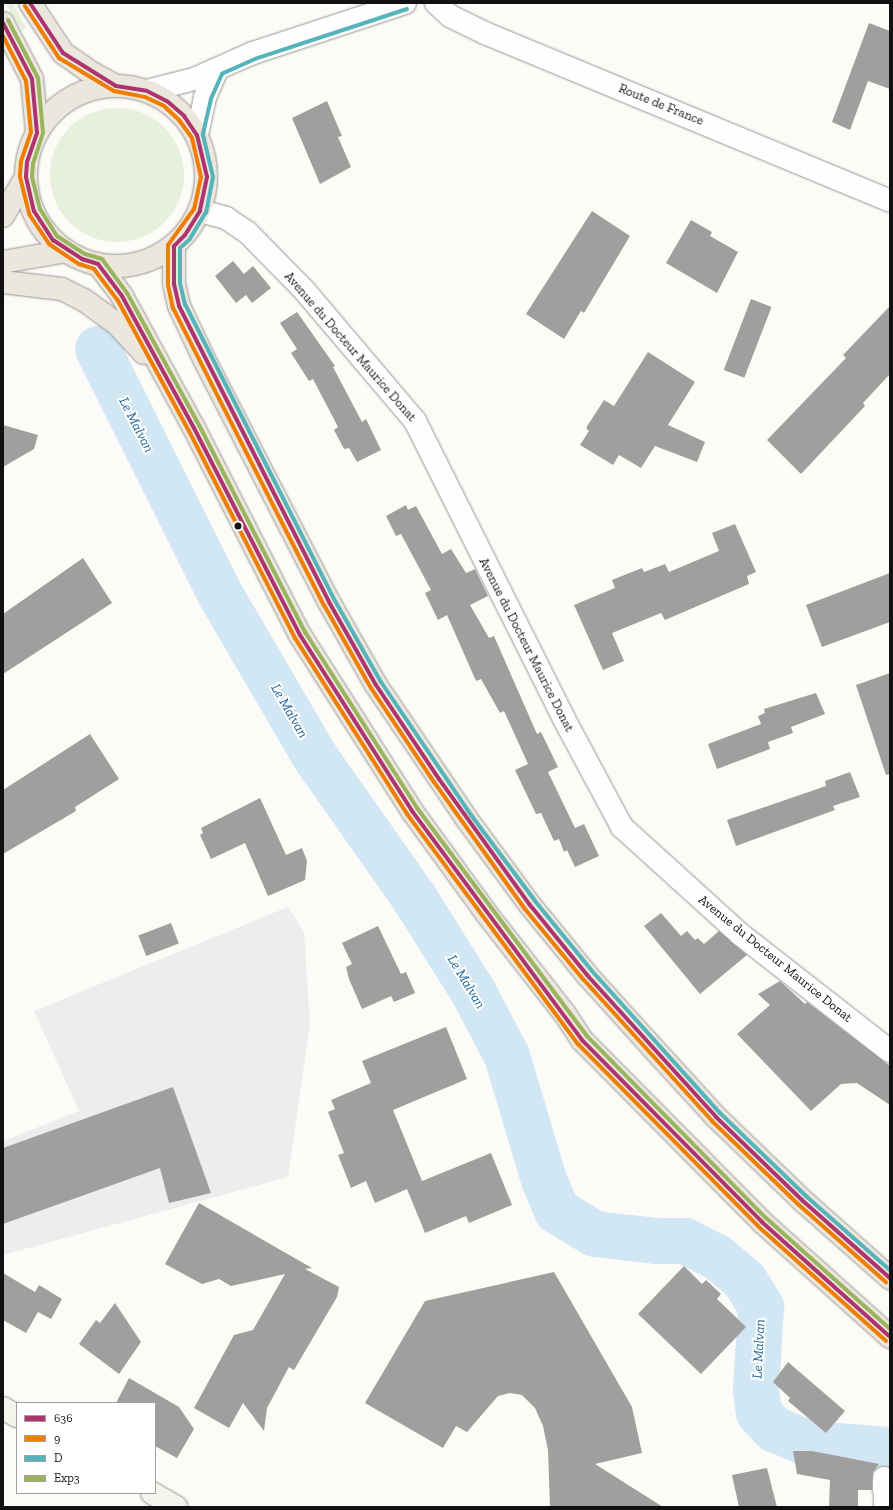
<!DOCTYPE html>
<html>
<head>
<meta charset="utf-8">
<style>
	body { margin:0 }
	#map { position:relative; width:893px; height:1510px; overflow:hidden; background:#fcfbf8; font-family:"Zilla Slab",serif }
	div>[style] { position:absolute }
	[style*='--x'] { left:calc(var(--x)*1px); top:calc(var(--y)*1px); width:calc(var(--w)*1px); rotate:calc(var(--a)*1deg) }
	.industrial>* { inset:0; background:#efecee }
	.green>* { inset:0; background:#e7f0da }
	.round { border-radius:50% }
	.river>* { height:46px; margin:-23px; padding:0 23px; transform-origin:23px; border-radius:23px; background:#d1e7f3 }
	.building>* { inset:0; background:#a09f9d; transform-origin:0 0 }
	.roads { filter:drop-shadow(0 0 1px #979695) drop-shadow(0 0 1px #979695) }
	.minor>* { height:22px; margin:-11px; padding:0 11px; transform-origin:11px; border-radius:11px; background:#fffefe }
	.secondary>* { height:22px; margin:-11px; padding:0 11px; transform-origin:11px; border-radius:11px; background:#f5f4ec }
	.primary>* { height:22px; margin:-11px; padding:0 11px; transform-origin:11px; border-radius:11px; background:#ebe7dd }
	.primary>.ring { margin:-11px; padding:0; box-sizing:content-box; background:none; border:22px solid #ebe7dd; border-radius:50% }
	.bus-1>* { height:4px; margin:-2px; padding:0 2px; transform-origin:2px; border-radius:2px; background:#ae346f }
	.bus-2>* { height:4px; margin:-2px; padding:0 2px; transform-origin:2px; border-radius:2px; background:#ee7d00 }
	.bus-3>* { height:4px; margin:-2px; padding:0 2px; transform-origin:2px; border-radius:2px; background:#55b4b9 }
	.bus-4>* { height:4px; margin:-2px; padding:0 2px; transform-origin:2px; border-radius:2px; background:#9ab35e }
	.dots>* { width:11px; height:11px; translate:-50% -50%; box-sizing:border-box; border:2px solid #fff; border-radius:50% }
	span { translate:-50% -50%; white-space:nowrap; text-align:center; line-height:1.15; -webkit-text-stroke:4px #fff; paint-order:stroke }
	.street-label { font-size:13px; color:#111 }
	.water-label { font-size:14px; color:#256698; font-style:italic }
	.frame { position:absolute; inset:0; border:4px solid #111; pointer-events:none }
	.legend { position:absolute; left:16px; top:1402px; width:140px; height:92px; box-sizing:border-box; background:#fff; border:1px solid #a0a0a0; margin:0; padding:5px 7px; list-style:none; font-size:12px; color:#111 }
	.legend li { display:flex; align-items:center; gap:8px; height:20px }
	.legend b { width:20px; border:1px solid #a0a0a0 }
</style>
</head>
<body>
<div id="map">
	<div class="industrial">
		<div style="clip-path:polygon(288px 907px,304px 932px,310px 1023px,288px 1177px,3px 1255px,3px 1141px,79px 1111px,34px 1011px)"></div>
	</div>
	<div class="green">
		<div style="clip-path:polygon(5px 3px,13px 3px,26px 28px,22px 30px)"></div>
		<div class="round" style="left:50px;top:108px;width:134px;height:134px"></div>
	</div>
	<div class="river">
		<div style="--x:98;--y:349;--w:274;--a:63.5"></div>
		<div style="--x:220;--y:594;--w:190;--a:59.7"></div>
		<div style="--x:316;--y:758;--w:172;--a:54.9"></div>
		<div style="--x:415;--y:899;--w:111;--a:57.9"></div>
		<div style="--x:474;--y:993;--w:71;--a:62.4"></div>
		<div style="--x:507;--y:1056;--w:129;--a:73.4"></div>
		<div style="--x:544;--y:1180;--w:34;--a:67"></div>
		<div style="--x:557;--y:1211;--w:44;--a:31.2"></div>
		<div style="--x:595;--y:1234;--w:61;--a:6.5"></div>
		<div style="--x:656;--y:1241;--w:29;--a:0"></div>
		<div style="--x:685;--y:1241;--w:37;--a:27"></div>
		<div style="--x:718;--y:1258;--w:35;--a:40"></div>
		<div style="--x:745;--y:1281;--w:31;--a:58"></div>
		<div style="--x:761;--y:1307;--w:83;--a:93.4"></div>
		<div style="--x:756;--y:1390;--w:23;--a:83"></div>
		<div style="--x:759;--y:1413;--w:22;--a:47"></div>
		<div style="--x:774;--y:1429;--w:39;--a:23"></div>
		<div style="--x:810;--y:1444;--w:80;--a:4.3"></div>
	</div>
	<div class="building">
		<div style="clip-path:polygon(869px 23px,890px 31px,890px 89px,868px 81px,850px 130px,832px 122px)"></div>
		<div style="clip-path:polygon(327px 101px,342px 136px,338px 137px,351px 167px,320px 184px,292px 118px)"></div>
		<div style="clip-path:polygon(592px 211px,630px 236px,584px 313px,581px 311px,564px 339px,526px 314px)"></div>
		<div style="clip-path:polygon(691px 220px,712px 232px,710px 236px,738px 252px,717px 293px,666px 263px)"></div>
		<div style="clip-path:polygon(233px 261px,244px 274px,253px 266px,271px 288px,252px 303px,246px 295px,236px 303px,215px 276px)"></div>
		<div style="left:751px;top:299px;width:22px;height:76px;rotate:21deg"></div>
		<div style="clip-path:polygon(890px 306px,890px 374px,863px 403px,865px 406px,801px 474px,767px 440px,846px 358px,843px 355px)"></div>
		<div style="clip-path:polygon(297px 312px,335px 366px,333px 367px,362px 422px,366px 419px,381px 450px,357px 462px,349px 448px,344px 449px,334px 430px,338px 427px,313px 379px,309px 381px,291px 353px,297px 349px,280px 323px)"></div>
		<div style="clip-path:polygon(648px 352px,695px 382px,668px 425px,705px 442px,697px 462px,655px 446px,641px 468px,619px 455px,613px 465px,580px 445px,589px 431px,586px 428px,604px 400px,614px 406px)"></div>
		<div style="clip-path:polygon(3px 425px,38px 435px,34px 449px,3px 467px)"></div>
		<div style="clip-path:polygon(406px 505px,408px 510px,416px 506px,442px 554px,451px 549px,466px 573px,475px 569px,488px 596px,470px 605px,489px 638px,494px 636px,537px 734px,541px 732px,558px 767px,548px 772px,575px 828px,584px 824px,599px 856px,575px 867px,567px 850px,564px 852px,559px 839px,554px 841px,541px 813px,536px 814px,515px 770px,528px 764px,504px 711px,500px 713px,481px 679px,476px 681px,447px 615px,438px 620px,425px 593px,431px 590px,401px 534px,396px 536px,386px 516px)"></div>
		<div style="clip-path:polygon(735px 524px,756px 572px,747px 576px,749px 584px,665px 620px,661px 613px,612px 633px,624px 661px,603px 670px,574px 605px,615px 588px,612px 580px,642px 568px,644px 572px,665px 564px,669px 572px,719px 551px,712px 533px)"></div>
		<div style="clip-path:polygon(83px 558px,112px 603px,3px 674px,3px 614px)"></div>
		<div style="clip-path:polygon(890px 573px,890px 622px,822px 647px,806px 605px)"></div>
		<div style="clip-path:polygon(890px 673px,890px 774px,886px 775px,856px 685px)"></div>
		<div style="clip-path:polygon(816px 693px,825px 714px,791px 727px,793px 733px,768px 742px,770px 749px,717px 769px,708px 744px,761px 724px,758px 716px,765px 713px,764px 709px)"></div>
		<div style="clip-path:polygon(90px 734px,119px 779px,75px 807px,76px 811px,3px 854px,3px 790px)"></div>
		<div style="clip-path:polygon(850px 772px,860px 797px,833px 806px,835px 810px,736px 846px,727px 820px,826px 786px,825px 781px)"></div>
		<div style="clip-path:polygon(260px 798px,286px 855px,302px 848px,307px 861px,305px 880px,268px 896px,245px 843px,211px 859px,200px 835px,203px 833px,201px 828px)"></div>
		<div style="clip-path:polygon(661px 913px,681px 936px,687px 931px,695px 940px,698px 938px,704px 944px,719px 931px,747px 955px,700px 994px,644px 926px)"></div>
		<div style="left:171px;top:923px;width:22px;height:35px;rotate:69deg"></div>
		<div style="clip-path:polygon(378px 926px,401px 974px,406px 972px,415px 993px,394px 1002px,391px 996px,362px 1009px,349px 979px,346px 967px,352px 964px,342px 943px)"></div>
		<div style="clip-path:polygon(780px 981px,805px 1004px,807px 1002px,890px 1066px,890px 1105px,857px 1083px,841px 1084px,811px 1111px,737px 1034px,770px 1005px,758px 994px)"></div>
		<div style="clip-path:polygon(446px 1027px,467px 1079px,393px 1110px,422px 1181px,491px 1153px,512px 1205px,469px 1223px,466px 1216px,425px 1233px,407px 1189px,375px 1203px,366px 1181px,351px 1188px,338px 1155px,344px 1153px,328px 1112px,335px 1109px,331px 1100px,371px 1083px,362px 1061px)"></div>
		<div style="clip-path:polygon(173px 1087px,211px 1193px,169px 1203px,160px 1168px,3px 1224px,3px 1148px)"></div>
		<div style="clip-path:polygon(199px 1203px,312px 1268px,305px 1269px,339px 1287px,337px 1297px,294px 1370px,289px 1367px,267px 1408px,264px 1431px,243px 1403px,229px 1428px,194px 1408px,234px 1335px,253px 1330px,285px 1274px,231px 1286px,219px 1279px,202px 1284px,165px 1264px)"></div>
		<div style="clip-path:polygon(684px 1266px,702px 1284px,706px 1280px,721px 1294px,717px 1299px,746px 1327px,701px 1374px,638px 1314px)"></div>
		<div style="clip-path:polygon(554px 1272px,632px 1407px,642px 1453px,595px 1464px,663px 1507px,550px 1507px,548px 1450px,543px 1426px,535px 1408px,522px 1395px,510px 1393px,498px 1396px,467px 1432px,456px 1426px,443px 1448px,365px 1403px,425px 1301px)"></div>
		<div style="clip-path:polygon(3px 1273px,35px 1292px,39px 1285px,62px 1299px,51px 1319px,38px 1312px,26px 1333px,3px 1320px)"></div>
		<div style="clip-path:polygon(115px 1303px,141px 1342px,119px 1374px,79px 1344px,96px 1320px,100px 1323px)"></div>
		<div style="clip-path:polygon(788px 1362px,845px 1411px,826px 1433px,788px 1401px,790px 1398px,773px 1382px)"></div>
		<div style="clip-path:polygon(129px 1378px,179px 1407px,194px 1429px,177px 1458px,155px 1446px,155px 1403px,116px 1403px)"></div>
		<div style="clip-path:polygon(793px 1451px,812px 1451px,879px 1464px,873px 1472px,872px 1490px,858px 1490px,858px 1507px,829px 1507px,830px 1480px,797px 1474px)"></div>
		<div style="clip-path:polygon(767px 1468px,777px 1507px,739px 1507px,732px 1475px)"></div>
	</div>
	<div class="roads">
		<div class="minor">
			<div style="--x:436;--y:3;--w:19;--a:43"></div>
			<div style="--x:450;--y:16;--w:39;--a:26"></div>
			<div style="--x:485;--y:33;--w:438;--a:22.5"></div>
			<div style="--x:147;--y:91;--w:49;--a:-14.3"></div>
			<div style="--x:194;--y:79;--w:64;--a:-23.8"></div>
			<div style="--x:253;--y:53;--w:160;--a:-18.2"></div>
			<div style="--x:197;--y:135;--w:39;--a:-78"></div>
			<div style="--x:205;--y:97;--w:30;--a:-66"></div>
			<div style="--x:200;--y:211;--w:27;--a:15"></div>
			<div style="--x:226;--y:218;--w:27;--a:34"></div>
			<div style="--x:248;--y:233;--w:80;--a:45.5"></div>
			<div style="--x:304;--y:290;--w:172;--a:49.7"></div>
			<div style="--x:415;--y:421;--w:331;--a:63.4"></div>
			<div style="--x:563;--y:717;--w:125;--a:61.8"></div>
			<div style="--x:622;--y:827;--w:159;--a:42.2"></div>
			<div style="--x:740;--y:934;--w:190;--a:38"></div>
			<div style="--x:884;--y:1478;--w:29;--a:88"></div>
		</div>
		<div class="secondary">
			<div style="--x:3;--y:1408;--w:16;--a:30"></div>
			<div style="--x:152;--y:1493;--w:28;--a:30"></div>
		</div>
		<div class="primary">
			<div style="--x:30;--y:3;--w:60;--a:56.6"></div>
			<div style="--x:63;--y:53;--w:29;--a:35"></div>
			<div style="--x:87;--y:70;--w:33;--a:29"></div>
			<div style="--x:3;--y:23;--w:63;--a:62.6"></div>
			<div style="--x:32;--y:79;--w:54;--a:84.7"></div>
			<div class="ring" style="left:26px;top:86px;width:158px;height:158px"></div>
			<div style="--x:3;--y:216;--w:45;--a:-59.5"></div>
			<div style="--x:174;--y:246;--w:38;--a:90"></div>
			<div style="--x:174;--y:284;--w:23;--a:77"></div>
			<div style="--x:179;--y:306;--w:59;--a:64.7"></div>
			<div style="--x:204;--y:359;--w:273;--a:62.8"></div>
			<div style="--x:329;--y:602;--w:95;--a:60.5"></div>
			<div style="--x:376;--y:685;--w:161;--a:55.9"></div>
			<div style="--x:466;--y:818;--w:108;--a:53.7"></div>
			<div style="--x:530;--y:905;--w:90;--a:50.8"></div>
			<div style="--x:587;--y:975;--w:113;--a:47.9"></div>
			<div style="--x:663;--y:1059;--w:79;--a:47.6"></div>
			<div style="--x:716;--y:1117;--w:120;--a:44"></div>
			<div style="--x:802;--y:1200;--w:118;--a:41.6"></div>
			<div style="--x:3;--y:262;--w:65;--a:-9.8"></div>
			<div style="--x:98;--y:264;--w:40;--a:53"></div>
			<div style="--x:122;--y:296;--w:150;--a:61.4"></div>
			<div style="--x:194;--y:428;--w:233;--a:62.9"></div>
			<div style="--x:300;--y:635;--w:209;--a:57.5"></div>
			<div style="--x:412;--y:811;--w:126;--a:54"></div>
			<div style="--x:486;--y:913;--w:128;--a:52"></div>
			<div style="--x:565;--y:1014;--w:31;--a:57"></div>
			<div style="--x:582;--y:1040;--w:256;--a:45.3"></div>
			<div style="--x:762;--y:1222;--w:172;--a:41.9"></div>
			<div style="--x:3;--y:282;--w:59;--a:6.8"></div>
			<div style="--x:62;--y:289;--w:25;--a:27"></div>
			<div style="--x:84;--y:300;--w:39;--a:36"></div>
			<div style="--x:116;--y:323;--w:41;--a:47"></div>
		</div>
	</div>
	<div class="bus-1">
		<div style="--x:30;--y:3;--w:60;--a:56.6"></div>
		<div style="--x:63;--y:53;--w:62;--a:31.9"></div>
		<div style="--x:116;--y:86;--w:31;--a:9"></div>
		<div style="--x:147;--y:91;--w:22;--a:27"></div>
		<div style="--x:167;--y:101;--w:23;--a:41"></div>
		<div style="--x:184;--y:116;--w:23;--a:56"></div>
		<div style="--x:197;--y:135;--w:43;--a:76.6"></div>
		<div style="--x:207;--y:177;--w:35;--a:102"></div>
		<div style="--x:200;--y:211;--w:28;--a:122"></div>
		<div style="--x:185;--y:235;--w:16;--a:135"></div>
		<div style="--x:174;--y:246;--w:38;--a:90"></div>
		<div style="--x:174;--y:284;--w:23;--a:77"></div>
		<div style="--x:179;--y:306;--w:332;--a:63.1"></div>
		<div style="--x:329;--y:602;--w:95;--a:60.5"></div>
		<div style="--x:376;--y:685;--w:113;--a:56.2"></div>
		<div style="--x:439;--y:779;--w:155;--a:54.2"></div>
		<div style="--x:530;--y:905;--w:90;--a:50.8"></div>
		<div style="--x:587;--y:975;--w:192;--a:47.7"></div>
		<div style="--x:716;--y:1117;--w:120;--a:44"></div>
		<div style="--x:802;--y:1200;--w:118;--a:41.6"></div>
		<div style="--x:3;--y:23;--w:63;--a:62.6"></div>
		<div style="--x:32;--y:79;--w:54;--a:84.7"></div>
		<div style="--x:37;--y:133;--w:31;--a:109"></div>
		<div style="--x:27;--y:162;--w:15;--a:94"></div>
		<div style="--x:26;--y:177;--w:35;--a:77"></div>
		<div style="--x:34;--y:211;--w:35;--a:57"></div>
		<div style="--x:53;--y:240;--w:35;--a:33"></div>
		<div style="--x:82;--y:259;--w:17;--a:17"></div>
		<div style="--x:98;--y:264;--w:40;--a:53"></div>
		<div style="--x:122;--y:296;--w:150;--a:61.4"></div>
		<div style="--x:194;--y:428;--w:233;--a:62.9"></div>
		<div style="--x:300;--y:635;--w:209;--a:57.5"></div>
		<div style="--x:412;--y:811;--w:285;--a:53.4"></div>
		<div style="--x:582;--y:1040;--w:256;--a:45.3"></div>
		<div style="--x:762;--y:1222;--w:172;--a:41.9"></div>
	</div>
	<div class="bus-2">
		<div style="--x:25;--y:6;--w:62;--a:56.8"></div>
		<div style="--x:59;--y:58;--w:64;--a:31"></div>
		<div style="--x:114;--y:91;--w:32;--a:11"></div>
		<div style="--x:145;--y:97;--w:21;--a:25"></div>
		<div style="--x:164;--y:106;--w:21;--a:43"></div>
		<div style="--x:179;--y:120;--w:22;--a:54"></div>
		<div style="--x:192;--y:138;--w:40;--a:77"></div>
		<div style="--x:201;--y:177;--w:33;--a:102"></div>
		<div style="--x:194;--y:209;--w:44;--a:125.8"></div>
		<div style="--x:168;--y:245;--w:40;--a:90"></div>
		<div style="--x:168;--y:285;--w:24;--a:78"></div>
		<div style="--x:173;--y:308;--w:333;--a:63.1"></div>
		<div style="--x:324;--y:605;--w:95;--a:60.5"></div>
		<div style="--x:371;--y:688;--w:113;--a:56.2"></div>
		<div style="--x:434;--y:782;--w:156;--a:54.4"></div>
		<div style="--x:525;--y:909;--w:91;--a:50.4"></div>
		<div style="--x:583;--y:979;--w:192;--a:47.7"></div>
		<div style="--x:712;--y:1121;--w:120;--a:44"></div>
		<div style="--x:798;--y:1204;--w:118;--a:41.6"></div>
		<div style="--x:3;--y:36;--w:51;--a:62.9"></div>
		<div style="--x:26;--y:81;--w:51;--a:84.4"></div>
		<div style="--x:31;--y:132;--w:31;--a:109"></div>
		<div style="--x:21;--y:161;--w:16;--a:94"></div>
		<div style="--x:20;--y:177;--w:38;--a:76"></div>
		<div style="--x:29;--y:214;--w:36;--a:56"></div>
		<div style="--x:49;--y:244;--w:36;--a:34"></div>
		<div style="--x:79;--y:264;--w:16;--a:18"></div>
		<div style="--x:94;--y:269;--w:38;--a:53"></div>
		<div style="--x:117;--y:299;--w:150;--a:61.4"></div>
		<div style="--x:189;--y:431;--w:233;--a:62.9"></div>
		<div style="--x:295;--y:638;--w:209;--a:57.5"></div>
		<div style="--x:407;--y:814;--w:287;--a:53.4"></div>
		<div style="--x:578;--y:1044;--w:256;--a:45.3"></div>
		<div style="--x:758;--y:1226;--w:172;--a:41.9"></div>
	</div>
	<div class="bus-3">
		<div style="--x:407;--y:9;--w:160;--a:161.8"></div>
		<div style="--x:255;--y:59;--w:36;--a:156"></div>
		<div style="--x:222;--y:74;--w:27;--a:114"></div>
		<div style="--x:211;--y:99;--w:37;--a:103"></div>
		<div style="--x:203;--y:135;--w:43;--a:76.6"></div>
		<div style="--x:213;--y:177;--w:36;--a:101"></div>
		<div style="--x:206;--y:212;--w:31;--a:121"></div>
		<div style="--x:190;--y:239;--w:13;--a:138"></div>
		<div style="--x:180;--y:248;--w:35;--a:90"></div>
		<div style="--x:180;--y:283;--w:22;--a:77"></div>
		<div style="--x:185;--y:304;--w:330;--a:63.2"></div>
		<div style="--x:334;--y:599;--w:95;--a:60.5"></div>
		<div style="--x:381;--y:682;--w:161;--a:55.9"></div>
		<div style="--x:471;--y:815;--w:107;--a:53.3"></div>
		<div style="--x:535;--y:901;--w:90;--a:50.8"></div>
		<div style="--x:592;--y:971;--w:191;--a:48"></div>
		<div style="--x:720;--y:1113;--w:120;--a:44"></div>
		<div style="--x:806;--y:1196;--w:112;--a:41.4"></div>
	</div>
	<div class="bus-4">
		<div style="--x:8;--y:20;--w:65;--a:62.7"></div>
		<div style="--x:38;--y:78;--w:55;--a:84.8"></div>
		<div style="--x:43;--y:133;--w:32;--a:108"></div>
		<div style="--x:33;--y:163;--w:14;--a:94"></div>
		<div style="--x:32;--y:177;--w:33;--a:76"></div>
		<div style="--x:40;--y:209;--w:32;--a:58"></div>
		<div style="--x:57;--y:236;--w:33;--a:33"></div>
		<div style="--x:85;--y:254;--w:18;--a:16"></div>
		<div style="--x:102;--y:259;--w:42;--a:53.7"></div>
		<div style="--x:127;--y:293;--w:150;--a:61.4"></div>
		<div style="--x:199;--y:425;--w:233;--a:62.9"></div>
		<div style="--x:305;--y:632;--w:209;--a:57.5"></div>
		<div style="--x:417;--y:808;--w:284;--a:53.3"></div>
		<div style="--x:587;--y:1036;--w:255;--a:45.5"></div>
		<div style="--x:766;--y:1218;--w:166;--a:41.8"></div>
	</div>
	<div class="dots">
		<div style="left:238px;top:526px;background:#111"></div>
	</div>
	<div class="street-label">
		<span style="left:661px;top:105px;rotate:22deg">Route de France</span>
		<span style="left:350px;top:347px;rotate:49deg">Avenue du Docteur Maurice Donat</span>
		<span style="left:526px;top:645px;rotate:63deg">Avenue du Docteur Maurice Donat</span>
		<span style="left:775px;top:959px;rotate:39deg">Avenue du Docteur Maurice Donat</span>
	</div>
	<div class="water-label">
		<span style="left:136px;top:425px;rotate:63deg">Le Malvan</span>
		<span style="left:289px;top:711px;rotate:60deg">Le Malvan</span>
		<span style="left:466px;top:982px;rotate:59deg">Le Malvan</span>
		<span style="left:759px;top:1349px;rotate:-87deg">Le Malvan</span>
	</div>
	<div class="frame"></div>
	<ul class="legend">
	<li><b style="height:5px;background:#ae346f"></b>636</li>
	<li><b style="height:5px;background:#ee7d00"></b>9</li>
	<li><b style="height:5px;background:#55b4b9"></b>D</li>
	<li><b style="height:5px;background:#9ab35e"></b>Exp3</li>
	</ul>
</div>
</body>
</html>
